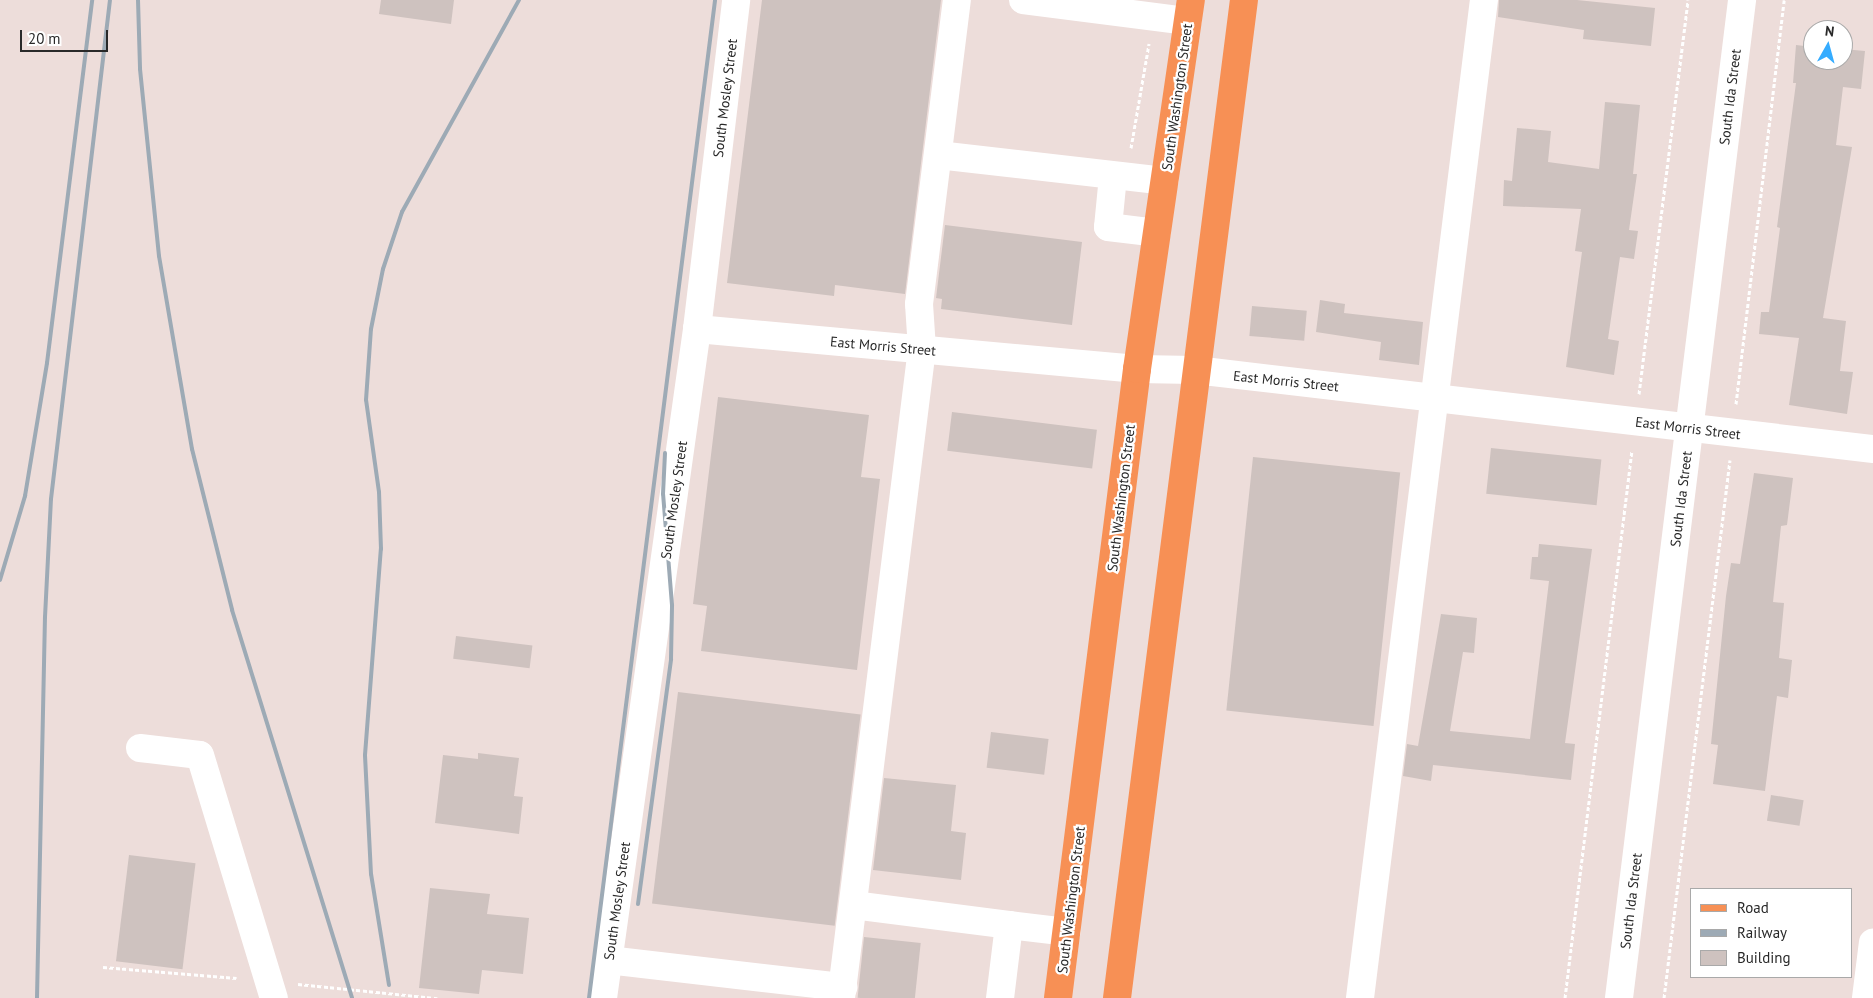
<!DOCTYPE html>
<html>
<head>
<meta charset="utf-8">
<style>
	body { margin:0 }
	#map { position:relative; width:1873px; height:998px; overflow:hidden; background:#edddda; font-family:"PT Sans",sans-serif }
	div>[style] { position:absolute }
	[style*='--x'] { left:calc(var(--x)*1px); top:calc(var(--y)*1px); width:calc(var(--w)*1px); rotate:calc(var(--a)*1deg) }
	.building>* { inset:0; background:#cec2bf; transform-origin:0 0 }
	.path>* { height:3px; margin-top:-1.5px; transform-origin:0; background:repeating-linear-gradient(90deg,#fff 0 4px,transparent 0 6.5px) }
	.minor>* { height:28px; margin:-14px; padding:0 14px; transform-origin:14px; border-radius:14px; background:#fff }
	.major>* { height:28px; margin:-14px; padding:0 14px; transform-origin:14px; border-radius:14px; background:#f79055 }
	.rail>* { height:4px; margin:-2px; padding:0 2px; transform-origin:2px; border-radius:2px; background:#9daab5 }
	span { translate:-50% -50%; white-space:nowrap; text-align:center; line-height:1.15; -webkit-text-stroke:4.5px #fff; paint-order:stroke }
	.street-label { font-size:14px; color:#292929 }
	.legend { position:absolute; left:1690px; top:888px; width:162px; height:90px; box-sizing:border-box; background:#fff; border:1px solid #a9a9a9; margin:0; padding:6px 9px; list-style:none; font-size:15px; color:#292929 }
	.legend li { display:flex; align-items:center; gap:10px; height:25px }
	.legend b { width:25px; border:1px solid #a9a9a9 }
	.north { position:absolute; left:1803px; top:20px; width:50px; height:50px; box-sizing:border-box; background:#fff; border:1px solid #a9a9a9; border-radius:50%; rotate:7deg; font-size:14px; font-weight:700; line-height:20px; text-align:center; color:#292929 }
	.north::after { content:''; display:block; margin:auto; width:18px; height:22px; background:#35acff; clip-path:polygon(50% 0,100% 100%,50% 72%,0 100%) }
	.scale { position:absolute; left:20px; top:30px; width:88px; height:22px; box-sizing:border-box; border:2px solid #292929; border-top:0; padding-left:6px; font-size:15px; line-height:18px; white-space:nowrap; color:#292929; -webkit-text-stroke:4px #fff; paint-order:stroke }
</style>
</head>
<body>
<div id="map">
	<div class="building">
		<div style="clip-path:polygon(381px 0,454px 0,451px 24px,379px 14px)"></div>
		<div style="clip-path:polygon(762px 0,941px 0,905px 294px,835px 285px,834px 296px,727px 283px)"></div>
		<div style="clip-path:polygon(1499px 0,1577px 0,1655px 8px,1651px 46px,1583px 39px,1584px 30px,1498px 17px)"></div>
		<div style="clip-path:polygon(1796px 45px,1813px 47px,1813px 60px,1843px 60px,1843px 49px,1865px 51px,1861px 89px,1843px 87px,1836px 145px,1852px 147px,1823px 318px,1846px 321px,1840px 371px,1853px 372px,1847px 414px,1789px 405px,1799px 338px,1759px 334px,1761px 312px,1769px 312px,1780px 228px,1777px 227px,1796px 83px,1793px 83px)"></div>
		<div style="clip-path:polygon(1605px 102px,1640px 105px,1633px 174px,1637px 174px,1629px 230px,1638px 231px,1634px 259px,1620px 257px,1608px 339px,1619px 341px,1614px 375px,1566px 367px,1582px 252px,1575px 251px,1581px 209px,1503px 206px,1504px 180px,1512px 181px,1517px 128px,1551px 131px,1548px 162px,1599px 169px)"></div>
		<div style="clip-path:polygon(945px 225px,1082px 242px,1072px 325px,941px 309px,942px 299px,936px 298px)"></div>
		<div style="clip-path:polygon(1320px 300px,1345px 304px,1344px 313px,1423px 322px,1419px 365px,1379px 360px,1381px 342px,1316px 332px)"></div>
		<div style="left:1252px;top:306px;width:55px;height:30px;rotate:5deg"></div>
		<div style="clip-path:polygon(718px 397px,869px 415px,861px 477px,880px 479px,857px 670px,701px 651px,707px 606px,693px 604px)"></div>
		<div style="left:952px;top:412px;width:146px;height:39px;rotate:7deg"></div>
		<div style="left:1491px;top:448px;width:111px;height:46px;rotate:6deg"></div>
		<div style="left:1253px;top:457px;width:148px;height:255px;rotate:6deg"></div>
		<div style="clip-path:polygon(1754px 473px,1793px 478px,1787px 525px,1781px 526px,1773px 602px,1784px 603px,1779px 658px,1792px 660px,1788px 698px,1777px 696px,1765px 791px,1713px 784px,1718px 745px,1711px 744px,1726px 596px,1731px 563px,1740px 564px)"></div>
		<div style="clip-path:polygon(1539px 544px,1592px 549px,1565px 743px,1575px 744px,1571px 780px,1433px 765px,1431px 781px,1403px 776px,1407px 744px,1418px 746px,1441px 614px,1477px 618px,1474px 653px,1463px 652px,1450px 731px,1530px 739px,1549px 581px,1530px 579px,1532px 557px,1538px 557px)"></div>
		<div style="left:456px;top:636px;width:77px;height:23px;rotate:7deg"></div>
		<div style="left:678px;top:692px;width:184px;height:213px;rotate:7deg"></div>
		<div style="left:991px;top:732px;width:58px;height:36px;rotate:7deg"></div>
		<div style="clip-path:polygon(478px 753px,519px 758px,514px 796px,523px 797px,519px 834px,435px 823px,443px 755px,478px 759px)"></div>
		<div style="clip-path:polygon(884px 778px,956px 785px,951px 831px,966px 833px,961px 880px,873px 870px)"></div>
		<div style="left:1771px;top:795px;width:33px;height:26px;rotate:9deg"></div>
		<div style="left:129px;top:855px;width:67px;height:107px;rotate:7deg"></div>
		<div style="clip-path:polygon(430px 888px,490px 894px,487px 914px,529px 918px,523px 974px,482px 970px,479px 994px,419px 988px)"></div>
		<div style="left:864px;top:937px;width:57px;height:61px;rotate:6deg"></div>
	</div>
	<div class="path">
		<div style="--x:1131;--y:148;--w:106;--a:-80.2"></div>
		<div style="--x:1639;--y:394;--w:397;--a:-82.9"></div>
		<div style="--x:1736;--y:404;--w:407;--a:-83.2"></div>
		<div style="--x:103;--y:967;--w:134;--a:4.7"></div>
		<div style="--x:298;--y:984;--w:140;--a:5.8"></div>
		<div style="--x:1565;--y:998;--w:552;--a:-83.03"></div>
		<div style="--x:1664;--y:998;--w:542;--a:-83.01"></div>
	</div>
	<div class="minor">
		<div style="--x:1023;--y:0;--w:166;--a:7.3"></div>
		<div style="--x:938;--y:155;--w:228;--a:6.5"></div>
		<div style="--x:1113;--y:176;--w:51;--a:95.6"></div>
		<div style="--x:1108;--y:227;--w:49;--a:7"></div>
		<div style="--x:697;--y:329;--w:442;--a:5.2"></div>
		<div style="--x:1137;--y:369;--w:58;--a:1"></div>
		<div style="--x:1195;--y:370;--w:683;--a:6.65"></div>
		<div style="--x:140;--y:748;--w:60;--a:6.7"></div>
		<div style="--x:200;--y:755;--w:254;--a:73.1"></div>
		<div style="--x:853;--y:905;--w:157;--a:7.3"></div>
		<div style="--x:1009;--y:925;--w:74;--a:97"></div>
		<div style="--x:1009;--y:925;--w:58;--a:6.9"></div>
		<div style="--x:608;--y:960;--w:237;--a:6.6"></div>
		<div style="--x:603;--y:998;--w:676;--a:-82"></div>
		<div style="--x:697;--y:329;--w:331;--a:-83.2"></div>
		<div style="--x:841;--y:998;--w:654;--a:-82.89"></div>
		<div style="--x:922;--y:349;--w:45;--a:-93.8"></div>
		<div style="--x:919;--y:304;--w:306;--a:-82.9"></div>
		<div style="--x:1360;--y:998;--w:1006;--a:-82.92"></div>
		<div style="--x:1619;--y:998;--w:1006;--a:-82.97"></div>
		<div style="--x:1866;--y:998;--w:56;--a:-82.9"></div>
	</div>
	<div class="major">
		<div style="--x:1058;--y:998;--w:634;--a:-82.84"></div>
		<div style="--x:1137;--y:369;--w:373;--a:-81.7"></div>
		<div style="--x:1117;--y:998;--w:1006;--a:-82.75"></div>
	</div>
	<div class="rail">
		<div style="--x:138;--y:0;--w:69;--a:88.3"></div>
		<div style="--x:140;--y:69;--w:188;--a:84.2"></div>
		<div style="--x:159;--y:256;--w:196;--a:80.3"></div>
		<div style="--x:192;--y:449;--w:166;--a:76"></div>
		<div style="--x:232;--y:610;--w:406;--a:72.8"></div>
		<div style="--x:0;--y:580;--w:88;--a:-73.4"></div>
		<div style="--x:25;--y:496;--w:135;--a:-80.6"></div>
		<div style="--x:47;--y:363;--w:366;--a:-82.9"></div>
		<div style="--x:638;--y:904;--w:247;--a:-82.3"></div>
		<div style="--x:671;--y:659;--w:54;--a:-88.9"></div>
		<div style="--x:672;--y:605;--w:111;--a:-94.6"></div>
		<div style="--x:663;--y:494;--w:41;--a:-87.2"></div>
		<div style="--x:389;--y:985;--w:112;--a:-99.2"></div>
		<div style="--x:371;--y:874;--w:119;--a:-92.9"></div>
		<div style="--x:365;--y:755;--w:207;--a:-85.6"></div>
		<div style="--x:381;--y:549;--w:57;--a:-92"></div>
		<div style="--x:379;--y:492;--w:93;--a:-98"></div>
		<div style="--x:366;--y:400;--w:71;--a:-86"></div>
		<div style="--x:371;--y:329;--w:61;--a:-78.7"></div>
		<div style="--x:383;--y:269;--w:60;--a:-71.6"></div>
		<div style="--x:402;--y:212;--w:242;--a:-61.1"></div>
		<div style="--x:37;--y:998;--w:381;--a:-88.8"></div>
		<div style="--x:45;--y:617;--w:118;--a:-87.1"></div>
		<div style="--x:51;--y:499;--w:502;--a:-83.26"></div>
		<div style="--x:589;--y:998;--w:1006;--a:-82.8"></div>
	</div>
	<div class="street-label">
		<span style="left:1177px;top:97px;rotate:-82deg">South Washington Street</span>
		<span style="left:1730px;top:97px;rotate:-83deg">South Ida Street</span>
		<span style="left:725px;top:98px;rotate:-83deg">South Mosley Street</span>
		<span style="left:883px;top:346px;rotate:5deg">East Morris Street</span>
		<span style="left:1286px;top:381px;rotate:6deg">East Morris Street</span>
		<span style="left:1688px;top:428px;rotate:7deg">East Morris Street</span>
		<span style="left:1121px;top:498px;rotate:-83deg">South Washington Street</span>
		<span style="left:1681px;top:499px;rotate:-83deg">South Ida Street</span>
		<span style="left:674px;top:500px;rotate:-82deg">South Mosley Street</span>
		<span style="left:1071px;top:900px;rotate:-83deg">South Washington Street</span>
		<span style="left:617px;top:901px;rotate:-82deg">South Mosley Street</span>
		<span style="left:1631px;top:901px;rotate:-83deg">South Ida Street</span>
	</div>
	<ul class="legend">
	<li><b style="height:6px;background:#f79055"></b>Road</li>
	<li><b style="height:6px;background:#9daab5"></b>Railway</li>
	<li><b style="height:14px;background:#cec2bf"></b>Building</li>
	</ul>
	<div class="north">N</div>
	<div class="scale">20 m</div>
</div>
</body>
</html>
